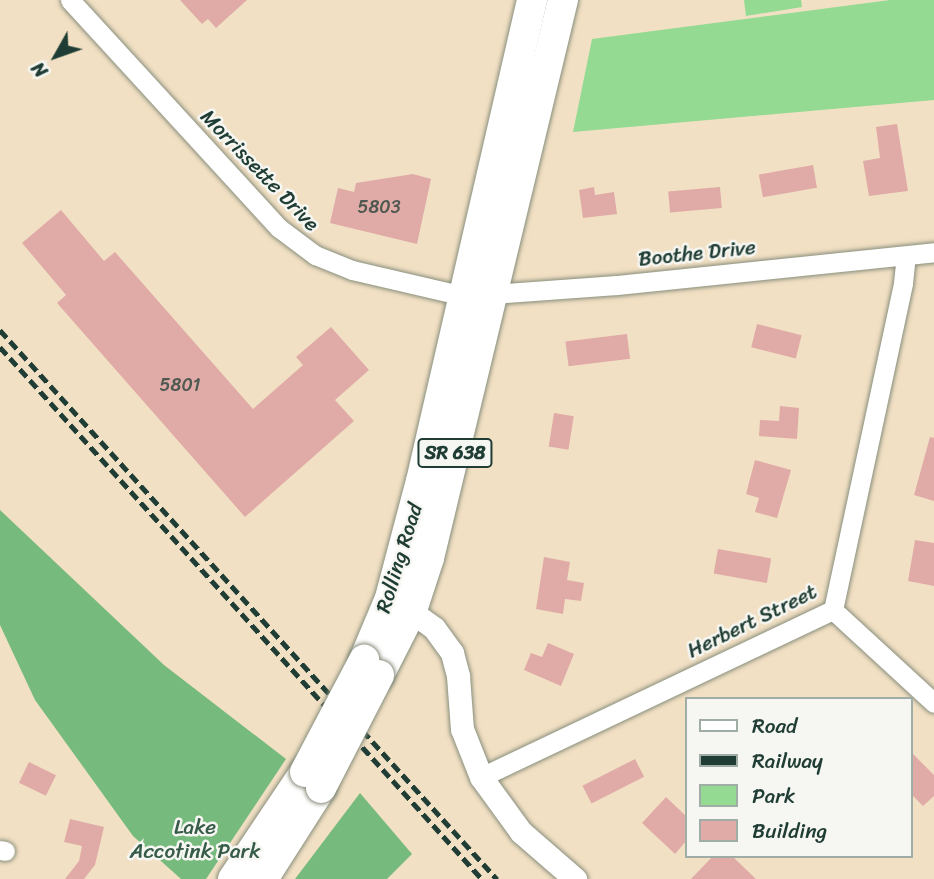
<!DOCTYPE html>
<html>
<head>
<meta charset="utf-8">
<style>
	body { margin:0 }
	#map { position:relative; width:934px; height:879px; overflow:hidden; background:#f2e0c4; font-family:Sriracha,sans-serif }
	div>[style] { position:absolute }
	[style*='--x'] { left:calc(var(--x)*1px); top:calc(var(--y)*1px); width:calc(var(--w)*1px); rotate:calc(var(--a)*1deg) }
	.green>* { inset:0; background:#94da93 }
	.forest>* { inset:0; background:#77ba7d }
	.building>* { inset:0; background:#e0aba7; transform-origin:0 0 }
	.roads { filter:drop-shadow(0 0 2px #888e7c) drop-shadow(0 0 2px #888e7c) }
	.minor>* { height:19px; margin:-9.5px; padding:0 9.5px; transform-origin:9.5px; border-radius:9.5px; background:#fff }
	.tertiary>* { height:23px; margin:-11.5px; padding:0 11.5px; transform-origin:11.5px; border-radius:11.5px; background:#fff }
	.primary>* { height:30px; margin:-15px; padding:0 15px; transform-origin:15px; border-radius:15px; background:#fff }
	.rail>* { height:4.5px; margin-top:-2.25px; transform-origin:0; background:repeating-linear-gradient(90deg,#1f3d34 0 10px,transparent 0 15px) }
	.bridges { filter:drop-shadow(0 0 2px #888e7c) drop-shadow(0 0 2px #888e7c) }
	.primary-bridge>* { height:30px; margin:-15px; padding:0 15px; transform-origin:15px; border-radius:15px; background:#fff }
	span { translate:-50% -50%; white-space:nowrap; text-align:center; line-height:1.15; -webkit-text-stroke:5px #f6f6f2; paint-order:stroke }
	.number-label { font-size:18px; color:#4f5851 }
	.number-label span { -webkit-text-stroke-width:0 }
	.shield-label span { padding:2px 5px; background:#f6f6f2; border:2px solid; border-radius:5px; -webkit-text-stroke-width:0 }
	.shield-label { font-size:19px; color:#1f3d34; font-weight:700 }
	.street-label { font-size:21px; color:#1f3d34 }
	.park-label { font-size:21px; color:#365c47 }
	.legend { position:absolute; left:685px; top:697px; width:228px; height:161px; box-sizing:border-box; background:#f6f6f2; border:2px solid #a0aca6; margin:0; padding:9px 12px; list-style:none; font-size:21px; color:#1f3d34 }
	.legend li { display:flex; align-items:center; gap:14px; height:35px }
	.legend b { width:35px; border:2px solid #a0aca6 }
	.north { position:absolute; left:21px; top:21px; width:70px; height:70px; -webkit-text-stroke:5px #f6f6f2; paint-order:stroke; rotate:230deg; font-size:19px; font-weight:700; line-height:28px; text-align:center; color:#1f3d34 }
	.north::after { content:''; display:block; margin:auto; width:24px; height:32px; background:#1f3d34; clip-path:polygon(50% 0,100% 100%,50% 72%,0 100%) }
</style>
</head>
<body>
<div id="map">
	<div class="green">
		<div style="clip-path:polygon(744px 0,801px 0,802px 7px,746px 16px)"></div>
		<div style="clip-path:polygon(890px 0,934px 0,934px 100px,573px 132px,592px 39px)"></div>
	</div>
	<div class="forest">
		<div style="clip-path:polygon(0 510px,164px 665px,286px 759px,206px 879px,181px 879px,133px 836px,35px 700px,0 625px)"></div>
		<div style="clip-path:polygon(360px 793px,412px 854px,387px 879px,295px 879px)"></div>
	</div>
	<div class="building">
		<div style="clip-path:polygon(180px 0,247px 0,216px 28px,208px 19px,202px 24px)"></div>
		<div style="clip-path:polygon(897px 124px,908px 191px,869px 196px,863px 161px,880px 158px,876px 127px)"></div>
		<div style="left:813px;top:165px;width:23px;height:55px;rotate:80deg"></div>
		<div style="clip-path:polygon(413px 174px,431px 179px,417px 244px,330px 223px,338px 188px,354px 192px,356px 183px)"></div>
		<div style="clip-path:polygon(594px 187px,595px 195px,614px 192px,617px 214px,583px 218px,579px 190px)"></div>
		<div style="left:720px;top:187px;width:21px;height:52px;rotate:85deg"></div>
		<div style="clip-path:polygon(61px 210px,104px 261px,115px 252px,253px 409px,303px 365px,296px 357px,331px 327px,369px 370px,335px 400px,354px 421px,245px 517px,57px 303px,66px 295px,22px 243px)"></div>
		<div style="left:757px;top:324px;width:46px;height:24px;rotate:14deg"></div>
		<div style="left:627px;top:334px;width:25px;height:62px;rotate:83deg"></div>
		<div style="clip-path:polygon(780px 406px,799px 408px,797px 439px,759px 436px,760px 420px,779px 421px)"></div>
		<div style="left:554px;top:413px;width:20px;height:34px;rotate:9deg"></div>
		<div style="clip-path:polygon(930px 437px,934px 438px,934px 501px,914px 495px)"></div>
		<div style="clip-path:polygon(755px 460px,791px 470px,777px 518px,755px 512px,759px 498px,746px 494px)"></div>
		<div style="clip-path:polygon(915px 540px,934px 543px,934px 586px,908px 581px)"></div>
		<div style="left:718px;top:549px;width:54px;height:25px;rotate:10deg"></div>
		<div style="clip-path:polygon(544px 557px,570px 562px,567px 580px,584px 583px,581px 601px,565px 599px,563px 614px,536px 609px)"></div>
		<div style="clip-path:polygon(548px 643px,574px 654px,561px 686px,524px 670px,531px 653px,542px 657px)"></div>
		<div style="clip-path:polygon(911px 752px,934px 775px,934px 796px,923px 806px,911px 794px)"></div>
		<div style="left:635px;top:759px;width:20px;height:59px;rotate:63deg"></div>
		<div style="left:29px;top:762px;width:30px;height:23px;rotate:26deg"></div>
		<div style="clip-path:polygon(666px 797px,687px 817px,687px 840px,675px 854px,642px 823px)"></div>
		<div style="clip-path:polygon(70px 819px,104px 827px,95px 865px,84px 879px,65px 879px,79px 861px,82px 846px,64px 842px)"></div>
		<div style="clip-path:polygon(713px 856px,732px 856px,756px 879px,691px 879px)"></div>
	</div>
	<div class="roads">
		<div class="minor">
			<div style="--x:70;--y:0;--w:309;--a:47.5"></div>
			<div style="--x:279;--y:228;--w:45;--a:36.9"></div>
			<div style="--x:315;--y:255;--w:40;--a:22"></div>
			<div style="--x:352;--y:270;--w:115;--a:13.1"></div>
			<div style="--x:464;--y:296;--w:153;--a:-4.1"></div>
			<div style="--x:617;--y:285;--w:319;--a:-5.9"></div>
			<div style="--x:833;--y:610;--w:334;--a:-77.9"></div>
			<div style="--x:903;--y:283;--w:27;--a:-84"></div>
			<div style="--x:833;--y:610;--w:137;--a:42.6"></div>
			<div style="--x:481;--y:777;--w:390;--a:-25.4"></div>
			<div style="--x:0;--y:850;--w:5;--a:11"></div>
		</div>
		<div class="tertiary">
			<div style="--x:398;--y:602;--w:44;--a:35.8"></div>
			<div style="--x:434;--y:628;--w:31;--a:54"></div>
			<div style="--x:452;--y:653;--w:24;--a:75"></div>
			<div style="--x:458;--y:676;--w:53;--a:85.7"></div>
			<div style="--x:462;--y:729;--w:52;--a:68.4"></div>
			<div style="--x:481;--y:777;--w:68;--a:54"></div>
			<div style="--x:521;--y:832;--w:72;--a:41"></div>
		</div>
		<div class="primary">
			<div style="--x:364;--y:660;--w:67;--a:-67.2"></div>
			<div style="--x:390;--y:598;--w:121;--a:-75.2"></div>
			<div style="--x:421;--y:481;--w:494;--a:-77"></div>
			<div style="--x:379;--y:675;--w:73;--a:-63.1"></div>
			<div style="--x:412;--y:610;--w:55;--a:-71.9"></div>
			<div style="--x:429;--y:558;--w:574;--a:-76.5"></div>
			<div style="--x:233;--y:879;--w:129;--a:-56.1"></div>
			<div style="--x:263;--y:879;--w:108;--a:-57.5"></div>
		</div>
	</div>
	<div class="rail">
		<div style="--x:0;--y:330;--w:741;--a:47.85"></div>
		<div style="--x:0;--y:347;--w:718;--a:47.82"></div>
	</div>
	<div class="bridges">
		<div class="primary-bridge">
			<div style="--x:305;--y:772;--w:127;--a:-62.2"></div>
			<div style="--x:321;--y:788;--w:127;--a:-62.8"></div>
		</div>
	</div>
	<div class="number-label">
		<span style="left:379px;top:207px">5803</span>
		<span style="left:180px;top:385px">5801</span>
	</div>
	<div class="shield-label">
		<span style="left:455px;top:453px">SR 638</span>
	</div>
	<div class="street-label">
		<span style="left:260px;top:170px;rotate:46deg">Morrissette Drive</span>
		<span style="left:697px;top:253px;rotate:-6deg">Boothe Drive</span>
		<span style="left:399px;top:558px;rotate:-73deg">Rolling Road</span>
		<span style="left:752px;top:621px;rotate:-26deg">Herbert Street</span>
	</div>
	<div class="park-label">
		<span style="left:195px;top:839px">Lake<br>Accotink Park</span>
	</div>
	<ul class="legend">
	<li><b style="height:9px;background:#fff"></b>Road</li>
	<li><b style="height:9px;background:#1f3d34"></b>Railway</li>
	<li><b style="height:19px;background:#94da93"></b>Park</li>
	<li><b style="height:19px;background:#e0aba7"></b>Building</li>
	</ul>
	<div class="north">N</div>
</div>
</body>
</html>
